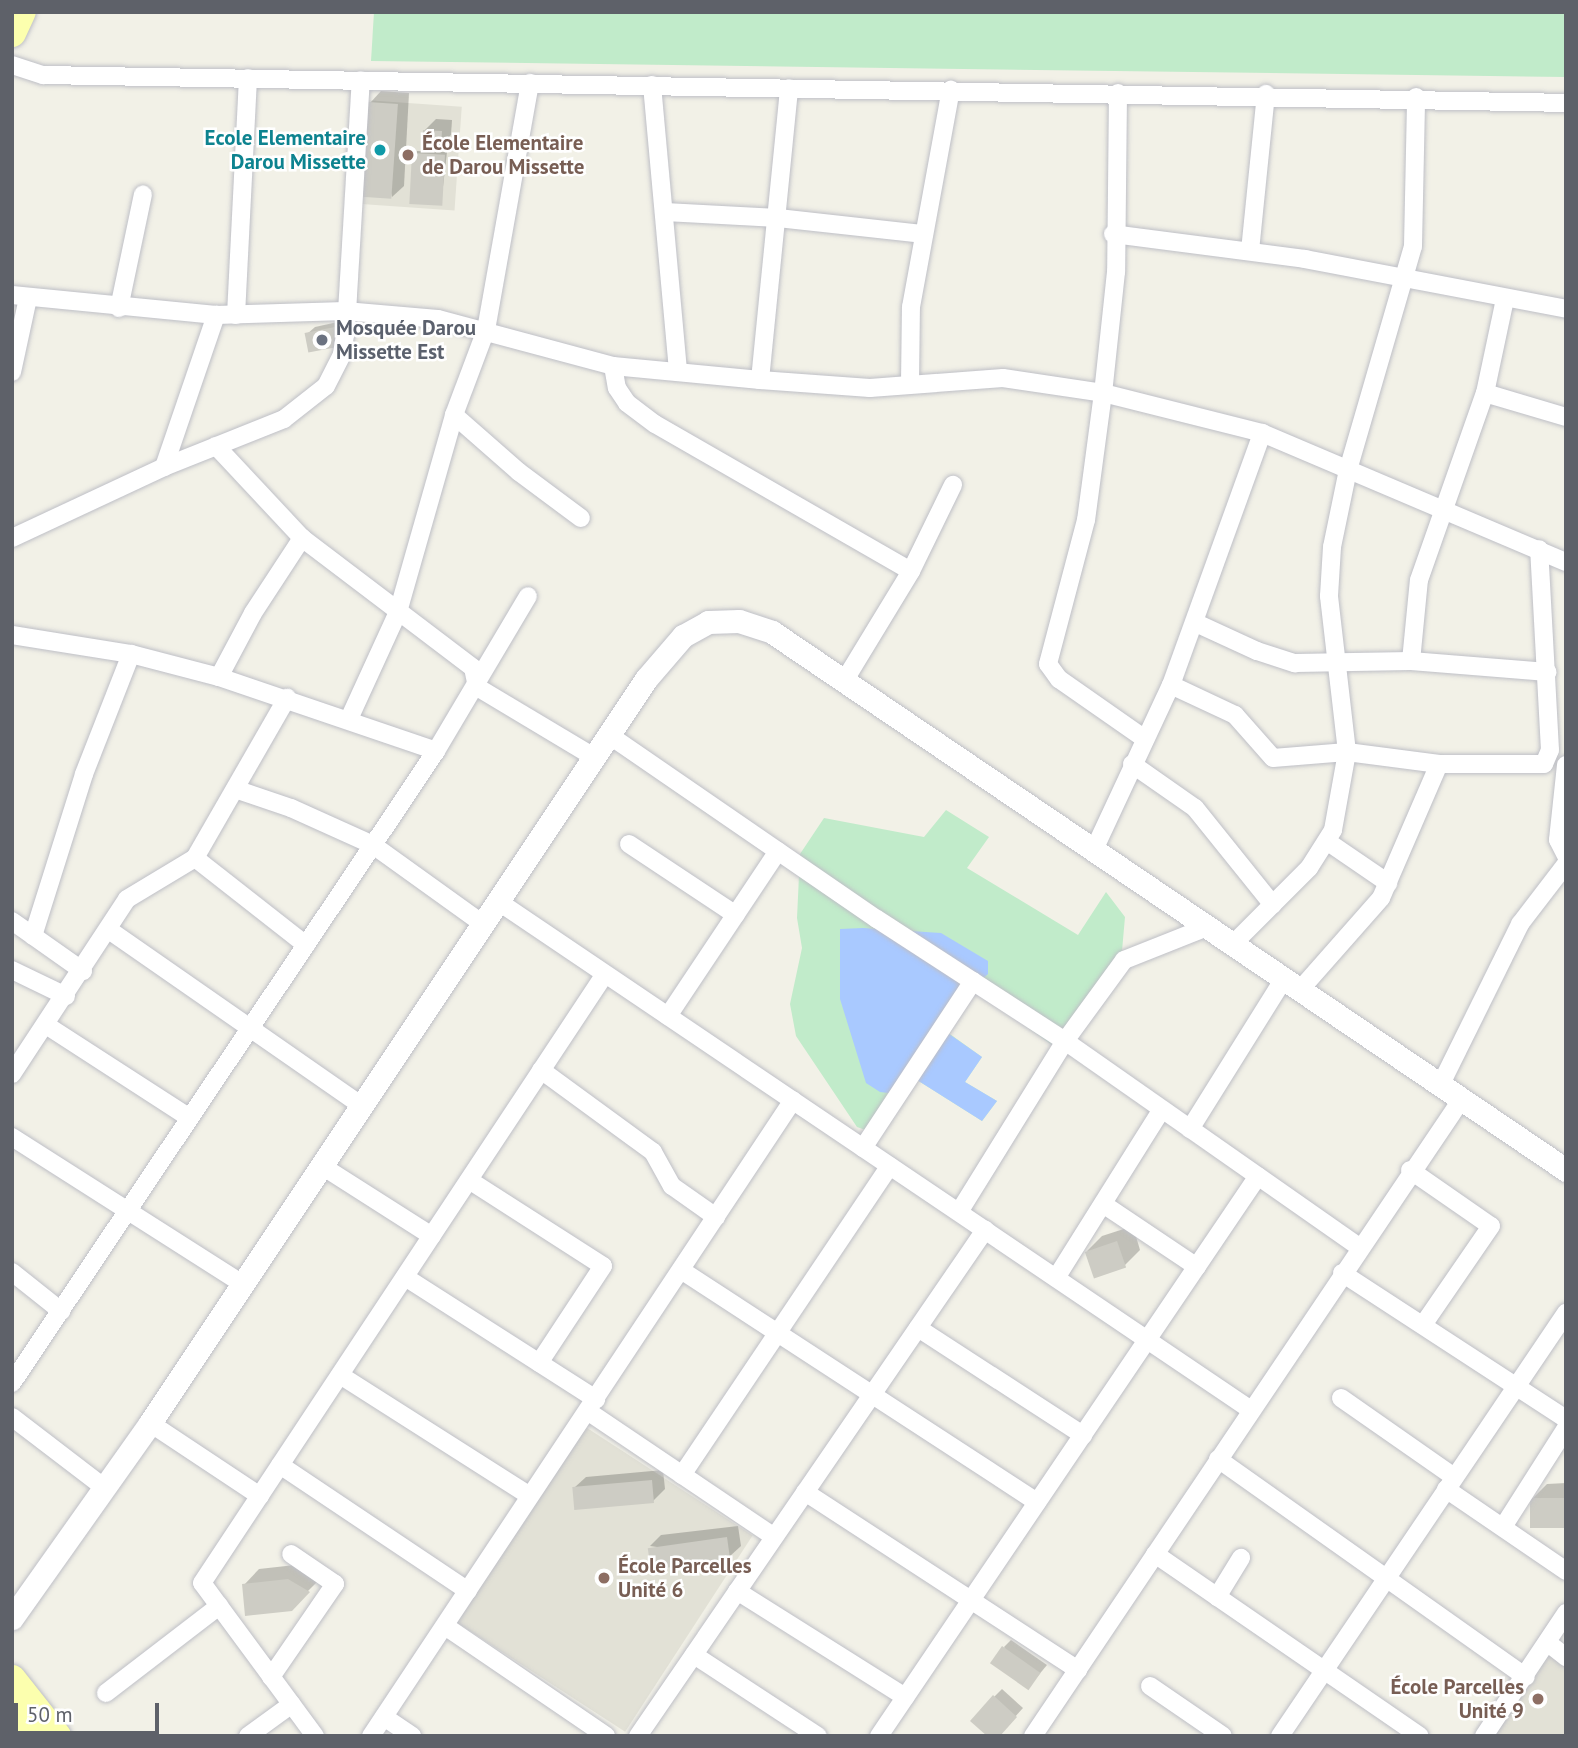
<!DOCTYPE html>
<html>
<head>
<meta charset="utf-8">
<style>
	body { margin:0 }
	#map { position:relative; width:1578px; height:1748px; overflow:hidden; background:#f2f1e7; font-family:"PT Sans",sans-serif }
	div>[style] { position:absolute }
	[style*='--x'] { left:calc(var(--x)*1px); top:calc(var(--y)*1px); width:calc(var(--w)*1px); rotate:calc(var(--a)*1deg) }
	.education>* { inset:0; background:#e2e1d6; transform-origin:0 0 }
	.green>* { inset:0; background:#c1ebca }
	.water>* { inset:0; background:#a9c9ff }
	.shadow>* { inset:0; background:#0003 }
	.building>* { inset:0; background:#cdccc4; transform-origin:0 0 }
	.roads { filter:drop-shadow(0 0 2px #bebfc6) drop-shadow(0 0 2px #bebfc6) }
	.minor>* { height:18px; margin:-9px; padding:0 9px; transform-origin:9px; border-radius:9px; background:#fff }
	.tertiary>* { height:23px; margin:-11.5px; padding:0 11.5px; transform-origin:11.5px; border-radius:11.5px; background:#fff }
	.primary>* { height:28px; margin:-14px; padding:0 14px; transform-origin:14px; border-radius:14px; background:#fcffae }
	.dots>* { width:19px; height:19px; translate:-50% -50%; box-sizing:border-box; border:4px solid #fff; border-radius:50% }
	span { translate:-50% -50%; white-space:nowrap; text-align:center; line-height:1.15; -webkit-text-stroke:5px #fff; paint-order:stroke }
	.culture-label { font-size:21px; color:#0d838f; font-weight:700 }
	.right { translate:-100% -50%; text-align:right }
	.education-label { font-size:21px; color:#785e54; font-weight:700 }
	.left { translate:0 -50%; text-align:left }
	.worship-label { font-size:21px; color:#5b616d; font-weight:700 }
	.frame { position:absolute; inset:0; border:14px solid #5e6169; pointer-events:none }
	.scale { position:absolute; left:14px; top:1703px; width:145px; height:32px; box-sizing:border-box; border:4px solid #5e6169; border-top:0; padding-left:9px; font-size:21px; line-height:24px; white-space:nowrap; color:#5e6169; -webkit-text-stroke:5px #fff; paint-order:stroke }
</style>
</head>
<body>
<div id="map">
	<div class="education">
		<div style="left:365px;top:100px;width:97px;height:104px;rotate:4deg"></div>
		<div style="left:584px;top:1426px;width:201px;height:234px;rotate:33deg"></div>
		<div style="clip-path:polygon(1544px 1647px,1566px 1661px,1566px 1736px,1484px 1736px)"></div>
	</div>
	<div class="green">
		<div style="clip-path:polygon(374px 12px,1566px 12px,1566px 77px,371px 61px)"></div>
		<div style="clip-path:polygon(946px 810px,989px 837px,967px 868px,1078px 935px,1106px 892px,1125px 917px,1122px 951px,1052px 1045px,972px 988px,943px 1029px,982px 1057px,965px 1082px,997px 1101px,982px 1121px,917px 1080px,877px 1134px,857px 1127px,796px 1036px,790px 1004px,802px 948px,797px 918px,800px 854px,824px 818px,924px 837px)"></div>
	</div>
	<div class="water">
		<div style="clip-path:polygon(863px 928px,941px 933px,988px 961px,988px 974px,972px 988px,942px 1029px,982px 1057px,965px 1082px,997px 1101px,982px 1121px,917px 1080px,905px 1095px,880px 1092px,866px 1083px,840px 999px,840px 929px)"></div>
	</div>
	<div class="shadow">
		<div style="clip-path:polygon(381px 91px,409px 93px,404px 186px,392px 197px,370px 103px)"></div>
		<div style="clip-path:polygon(436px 119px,452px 120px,451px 135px,440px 146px,424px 131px)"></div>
		<div style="clip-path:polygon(417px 151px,447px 152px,441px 204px,414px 154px)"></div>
		<div style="clip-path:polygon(342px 321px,338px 345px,307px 334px,315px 327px)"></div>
		<div style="clip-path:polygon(1133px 1226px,1140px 1250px,1125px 1265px,1087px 1251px,1102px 1236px)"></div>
		<div style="clip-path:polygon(663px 1470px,665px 1489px,653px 1501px,574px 1488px,586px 1477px)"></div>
		<div style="clip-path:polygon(1566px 1483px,1566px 1526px,1532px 1499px,1547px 1484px)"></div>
		<div style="clip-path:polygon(738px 1526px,741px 1546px,729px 1557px,650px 1546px,661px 1535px)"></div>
		<div style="clip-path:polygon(304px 1564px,323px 1576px,303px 1596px,244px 1585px,259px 1569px)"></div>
		<div style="clip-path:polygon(1011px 1640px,1047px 1665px,1028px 1688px,1004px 1647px)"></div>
		<div style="clip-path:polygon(1002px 1689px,1023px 1708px,998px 1736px,994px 1697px)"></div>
	</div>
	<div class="building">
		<div style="left:368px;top:102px;width:30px;height:95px;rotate:4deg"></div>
		<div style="left:423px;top:130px;width:19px;height:17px;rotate:3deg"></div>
		<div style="left:412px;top:153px;width:33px;height:51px;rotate:3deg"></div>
		<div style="left:335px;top:327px;width:20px;height:31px;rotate:79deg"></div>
		<div style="left:1117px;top:1241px;width:28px;height:34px;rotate:71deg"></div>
		<div style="left:652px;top:1480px;width:23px;height:80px;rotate:85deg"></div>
		<div style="left:1566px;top:1498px;width:30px;height:36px;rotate:90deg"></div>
		<div style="left:727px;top:1537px;width:22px;height:80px;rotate:82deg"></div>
		<div style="clip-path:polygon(288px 1579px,310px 1592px,292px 1611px,245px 1616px,242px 1584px)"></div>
		<div style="left:1002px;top:1646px;width:47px;height:21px;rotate:35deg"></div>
		<div style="clip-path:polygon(993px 1695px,1017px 1717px,1000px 1736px,987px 1736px,970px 1721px)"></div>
	</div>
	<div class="roads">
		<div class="minor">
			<div style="--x:12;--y:65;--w:33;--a:18"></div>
			<div style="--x:43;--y:75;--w:1523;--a:1.05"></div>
			<div style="--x:652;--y:85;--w:288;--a:84.8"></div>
			<div style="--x:1118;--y:93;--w:179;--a:90.6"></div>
			<div style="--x:1116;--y:272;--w:122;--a:96.1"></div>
			<div style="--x:1103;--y:393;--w:128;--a:97.6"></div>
			<div style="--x:1086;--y:520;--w:149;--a:104.8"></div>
			<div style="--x:1048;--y:664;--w:19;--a:54"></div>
			<div style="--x:1059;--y:679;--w:105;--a:34.9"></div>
			<div style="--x:665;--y:212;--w:113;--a:3"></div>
			<div style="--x:778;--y:218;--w:147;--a:6.3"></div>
			<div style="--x:1113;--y:234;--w:194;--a:7.4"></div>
			<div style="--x:1305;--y:259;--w:266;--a:10.8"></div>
			<div style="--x:1250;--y:251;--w:158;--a:-84.2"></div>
			<div style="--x:12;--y:295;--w:205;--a:5.6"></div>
			<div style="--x:216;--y:315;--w:129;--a:-1.8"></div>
			<div style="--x:345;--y:311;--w:93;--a:4.9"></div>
			<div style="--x:438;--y:319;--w:181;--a:15"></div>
			<div style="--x:613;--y:366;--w:148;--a:5.4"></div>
			<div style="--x:760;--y:380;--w:110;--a:4.2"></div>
			<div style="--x:870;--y:388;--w:133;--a:-4.3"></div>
			<div style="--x:1003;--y:378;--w:101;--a:8.5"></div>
			<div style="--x:1103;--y:393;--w:164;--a:14.1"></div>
			<div style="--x:1262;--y:433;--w:330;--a:23"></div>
			<div style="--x:119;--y:308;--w:116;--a:-78.1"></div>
			<div style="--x:236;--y:315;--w:237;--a:-87.1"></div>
			<div style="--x:613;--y:366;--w:22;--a:80"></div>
			<div style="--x:617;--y:388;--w:18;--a:56"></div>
			<div style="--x:627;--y:403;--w:35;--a:37"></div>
			<div style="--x:655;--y:424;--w:295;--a:29.9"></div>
			<div style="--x:12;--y:372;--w:76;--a:-77.8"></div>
			<div style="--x:760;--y:380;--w:293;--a:-84.3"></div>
			<div style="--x:910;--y:384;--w:77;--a:-89.3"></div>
			<div style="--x:911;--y:307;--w:221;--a:-79.6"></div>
			<div style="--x:1485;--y:393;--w:84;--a:16.5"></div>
			<div style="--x:454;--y:415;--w:86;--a:41.2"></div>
			<div style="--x:519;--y:472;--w:77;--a:36.6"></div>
			<div style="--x:216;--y:446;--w:126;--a:46.9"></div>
			<div style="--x:302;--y:538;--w:215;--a:37.2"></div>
			<div style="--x:473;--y:668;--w:19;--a:78"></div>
			<div style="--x:477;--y:687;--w:136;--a:30.9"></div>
			<div style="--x:164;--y:467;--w:161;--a:-71.1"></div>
			<div style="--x:12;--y:538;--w:168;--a:-25"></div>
			<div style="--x:164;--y:467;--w:129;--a:-21.8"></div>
			<div style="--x:284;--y:419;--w:53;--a:-38.2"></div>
			<div style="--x:326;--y:386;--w:36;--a:-63"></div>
			<div style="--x:342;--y:354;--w:25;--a:-81"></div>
			<div style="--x:346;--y:329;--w:249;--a:-86.6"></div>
			<div style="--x:1196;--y:623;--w:67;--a:24.7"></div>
			<div style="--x:1257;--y:651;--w:40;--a:18"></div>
			<div style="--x:1295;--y:663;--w:116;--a:-1"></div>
			<div style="--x:1411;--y:661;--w:137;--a:4.6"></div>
			<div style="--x:12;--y:635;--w:121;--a:9.1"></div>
			<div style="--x:131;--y:654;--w:91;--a:14.6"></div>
			<div style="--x:219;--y:677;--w:229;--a:18.8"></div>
			<div style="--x:1411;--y:661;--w:81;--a:-84.4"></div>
			<div style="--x:1419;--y:580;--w:198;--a:-70.6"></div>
			<div style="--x:1485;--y:393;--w:96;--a:-78"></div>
			<div style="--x:219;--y:677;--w:72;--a:-62"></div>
			<div style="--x:253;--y:613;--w:90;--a:-56.8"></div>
			<div style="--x:843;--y:683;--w:131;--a:-58.7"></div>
			<div style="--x:911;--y:571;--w:96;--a:-64"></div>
			<div style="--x:1171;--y:685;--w:71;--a:25.1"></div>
			<div style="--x:1235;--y:715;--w:57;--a:48.5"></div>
			<div style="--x:1273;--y:758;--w:74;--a:-4.6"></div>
			<div style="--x:1347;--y:752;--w:93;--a:7.4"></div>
			<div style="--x:1439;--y:764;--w:105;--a:0"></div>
			<div style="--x:1544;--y:764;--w:15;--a:-67"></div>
			<div style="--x:1550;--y:750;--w:201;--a:-93.1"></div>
			<div style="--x:349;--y:719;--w:118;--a:-65.4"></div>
			<div style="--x:398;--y:612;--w:205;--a:-74.1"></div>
			<div style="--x:454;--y:415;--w:91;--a:-69.4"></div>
			<div style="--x:486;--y:330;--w:251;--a:-79.9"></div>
			<div style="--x:609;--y:735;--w:325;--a:34.5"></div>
			<div style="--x:877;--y:919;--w:224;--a:33"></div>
			<div style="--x:1065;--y:1041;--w:359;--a:35"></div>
			<div style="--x:1132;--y:764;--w:77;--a:34.9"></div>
			<div style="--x:1195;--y:808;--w:124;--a:51.2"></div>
			<div style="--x:1566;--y:765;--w:75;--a:96.1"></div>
			<div style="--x:1558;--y:840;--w:18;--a:63"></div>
			<div style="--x:235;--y:789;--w:59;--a:18.7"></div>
			<div style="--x:291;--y:808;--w:90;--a:24.3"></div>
			<div style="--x:373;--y:845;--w:135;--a:35.7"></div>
			<div style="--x:1328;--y:842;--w:73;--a:34.3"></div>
			<div style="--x:629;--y:844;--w:128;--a:33.6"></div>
			<div style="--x:1093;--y:852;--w:184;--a:-65"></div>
			<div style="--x:1171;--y:685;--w:268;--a:-70.1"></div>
			<div style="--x:195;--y:858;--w:141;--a:38.1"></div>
			<div style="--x:499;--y:902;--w:908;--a:34.04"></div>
			<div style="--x:12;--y:921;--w:87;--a:35.2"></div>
			<div style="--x:109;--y:930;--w:308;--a:34.8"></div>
			<div style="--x:33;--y:936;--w:170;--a:-72.5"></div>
			<div style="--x:84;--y:774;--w:129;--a:-68.6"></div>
			<div style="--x:1232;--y:945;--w:109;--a:-45"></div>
			<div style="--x:1309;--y:868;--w:45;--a:-57.7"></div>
			<div style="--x:1333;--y:830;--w:79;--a:-79.8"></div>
			<div style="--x:1347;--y:752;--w:157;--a:-96.6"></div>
			<div style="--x:1329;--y:596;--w:49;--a:-86.5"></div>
			<div style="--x:1332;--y:547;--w:79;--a:-78.3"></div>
			<div style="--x:1348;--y:470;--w:233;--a:-73.8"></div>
			<div style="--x:1413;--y:246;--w:149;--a:-88.8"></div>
			<div style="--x:12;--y:970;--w:60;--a:25.7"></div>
			<div style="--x:1299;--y:991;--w:124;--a:-48.6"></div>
			<div style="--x:1381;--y:898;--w:146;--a:-66.6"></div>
			<div style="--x:668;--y:1016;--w:198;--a:-56.3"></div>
			<div style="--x:46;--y:1025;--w:171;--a:32.9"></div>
			<div style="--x:541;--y:1070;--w:139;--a:36.2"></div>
			<div style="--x:653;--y:1152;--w:39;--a:61"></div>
			<div style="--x:672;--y:1186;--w:54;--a:35.2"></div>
			<div style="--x:12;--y:1074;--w:209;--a:-56.7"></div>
			<div style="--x:127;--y:899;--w:79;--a:-31.1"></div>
			<div style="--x:195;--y:858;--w:185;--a:-60.1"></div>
			<div style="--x:1440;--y:1086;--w:181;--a:-63.7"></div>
			<div style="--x:1520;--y:924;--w:76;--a:-52.5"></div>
			<div style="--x:1190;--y:1129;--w:176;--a:-58"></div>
			<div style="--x:12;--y:1137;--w:274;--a:32.5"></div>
			<div style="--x:863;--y:1148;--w:200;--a:-56.6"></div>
			<div style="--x:322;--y:1166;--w:130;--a:32.5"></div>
			<div style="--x:1410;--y:1170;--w:98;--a:34.7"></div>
			<div style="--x:1491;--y:1226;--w:120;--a:124.5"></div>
			<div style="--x:469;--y:1180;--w:159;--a:32.7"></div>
			<div style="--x:603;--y:1266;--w:116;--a:123.4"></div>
			<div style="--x:1103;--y:1204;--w:113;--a:33.8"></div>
			<div style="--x:959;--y:1212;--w:201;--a:-58.2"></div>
			<div style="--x:1065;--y:1041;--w:100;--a:-53.9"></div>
			<div style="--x:1124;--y:960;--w:89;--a:-21.7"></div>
			<div style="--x:681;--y:1270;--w:425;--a:33.1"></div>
			<div style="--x:12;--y:1272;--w:63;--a:38.5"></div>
			<div style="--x:1342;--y:1273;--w:267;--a:33.1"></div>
			<div style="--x:405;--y:1277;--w:227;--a:32.6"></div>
			<div style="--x:1056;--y:1278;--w:199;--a:-57.9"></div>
			<div style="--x:918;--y:1328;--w:197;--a:33"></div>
			<div style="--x:340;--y:1375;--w:225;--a:32.5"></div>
			<div style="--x:12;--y:1383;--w:761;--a:-56.14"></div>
			<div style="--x:436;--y:751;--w:180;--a:-59.3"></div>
			<div style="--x:1341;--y:1398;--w:136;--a:34.9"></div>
			<div style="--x:589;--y:1412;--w:223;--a:34"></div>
			<div style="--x:12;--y:1417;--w:117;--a:37.4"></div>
			<div style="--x:150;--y:1423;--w:132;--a:33.6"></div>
			<div style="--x:1218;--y:1459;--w:377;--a:35.3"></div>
			<div style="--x:280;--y:1465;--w:226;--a:33.8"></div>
			<div style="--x:682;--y:1475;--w:372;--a:-56.1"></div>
			<div style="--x:1446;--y:1489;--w:145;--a:34.3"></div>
			<div style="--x:805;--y:1492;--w:326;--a:33.1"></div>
			<div style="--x:1503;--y:1527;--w:117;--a:-57.5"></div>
			<div style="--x:1155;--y:1554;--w:321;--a:34.5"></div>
			<div style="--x:737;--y:1591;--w:199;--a:32.2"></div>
			<div style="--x:1217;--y:1597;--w:46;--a:-58.4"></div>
			<div style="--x:445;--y:1626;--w:195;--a:34.3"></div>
			<div style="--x:1548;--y:1643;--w:23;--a:38"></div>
			<div style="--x:694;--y:1655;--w:148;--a:33.2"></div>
			<div style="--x:271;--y:1677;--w:113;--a:-55.5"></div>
			<div style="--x:335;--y:1584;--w:53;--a:-145.7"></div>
			<div style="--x:1150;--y:1686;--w:88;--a:34.4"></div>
			<div style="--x:106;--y:1693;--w:143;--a:-37.6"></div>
			<div style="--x:384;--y:1717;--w:34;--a:34"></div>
			<div style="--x:248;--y:1736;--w:54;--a:-36"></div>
			<div style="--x:315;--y:1736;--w:190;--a:-126.4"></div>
			<div style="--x:202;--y:1583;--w:730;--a:-56.51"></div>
			<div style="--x:371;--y:1736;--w:763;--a:-56.43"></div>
			<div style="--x:638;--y:1736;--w:614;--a:-55.56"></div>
			<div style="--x:879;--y:1736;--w:676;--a:-55.91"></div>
			<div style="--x:1033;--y:1736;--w:767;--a:-56.06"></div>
			<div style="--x:1280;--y:1736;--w:511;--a:-55.94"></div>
			<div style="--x:1484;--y:1736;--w:148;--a:-56.3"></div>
		</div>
		<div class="tertiary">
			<div style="--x:12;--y:1618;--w:239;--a:-54.7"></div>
			<div style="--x:150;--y:1423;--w:894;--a:-56.31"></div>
			<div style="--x:646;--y:679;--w:57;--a:-49.3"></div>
			<div style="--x:683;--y:636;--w:29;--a:-29"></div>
			<div style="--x:708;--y:622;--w:31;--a:-2"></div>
			<div style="--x:739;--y:621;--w:35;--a:18"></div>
			<div style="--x:772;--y:632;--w:959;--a:34.12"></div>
		</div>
		<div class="primary">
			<div style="--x:12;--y:33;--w:23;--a:-65"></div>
			<div style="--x:12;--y:1679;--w:73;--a:51.7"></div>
			<div style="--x:12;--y:1718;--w:23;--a:50"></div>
		</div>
	</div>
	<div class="dots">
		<div style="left:380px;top:150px;background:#0f9aa8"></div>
		<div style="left:408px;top:155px;background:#8d6e63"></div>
		<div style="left:322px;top:340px;background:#6b7280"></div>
		<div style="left:604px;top:1578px;background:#8d6e63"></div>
		<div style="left:1538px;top:1699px;background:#8d6e63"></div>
	</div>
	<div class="culture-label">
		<span class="right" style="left:366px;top:150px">Ecole Elementaire<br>Darou Missette</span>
	</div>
	<div class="education-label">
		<span class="left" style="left:422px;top:155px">École Elementaire<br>de Darou Missette</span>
		<span class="left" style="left:618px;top:1578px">École Parcelles<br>Unité 6</span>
		<span class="right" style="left:1524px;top:1699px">École Parcelles<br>Unité 9</span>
	</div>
	<div class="worship-label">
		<span class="left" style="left:336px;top:340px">Mosquée Darou<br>Missette Est</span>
	</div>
	<div class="frame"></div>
	<div class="scale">50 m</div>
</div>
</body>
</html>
